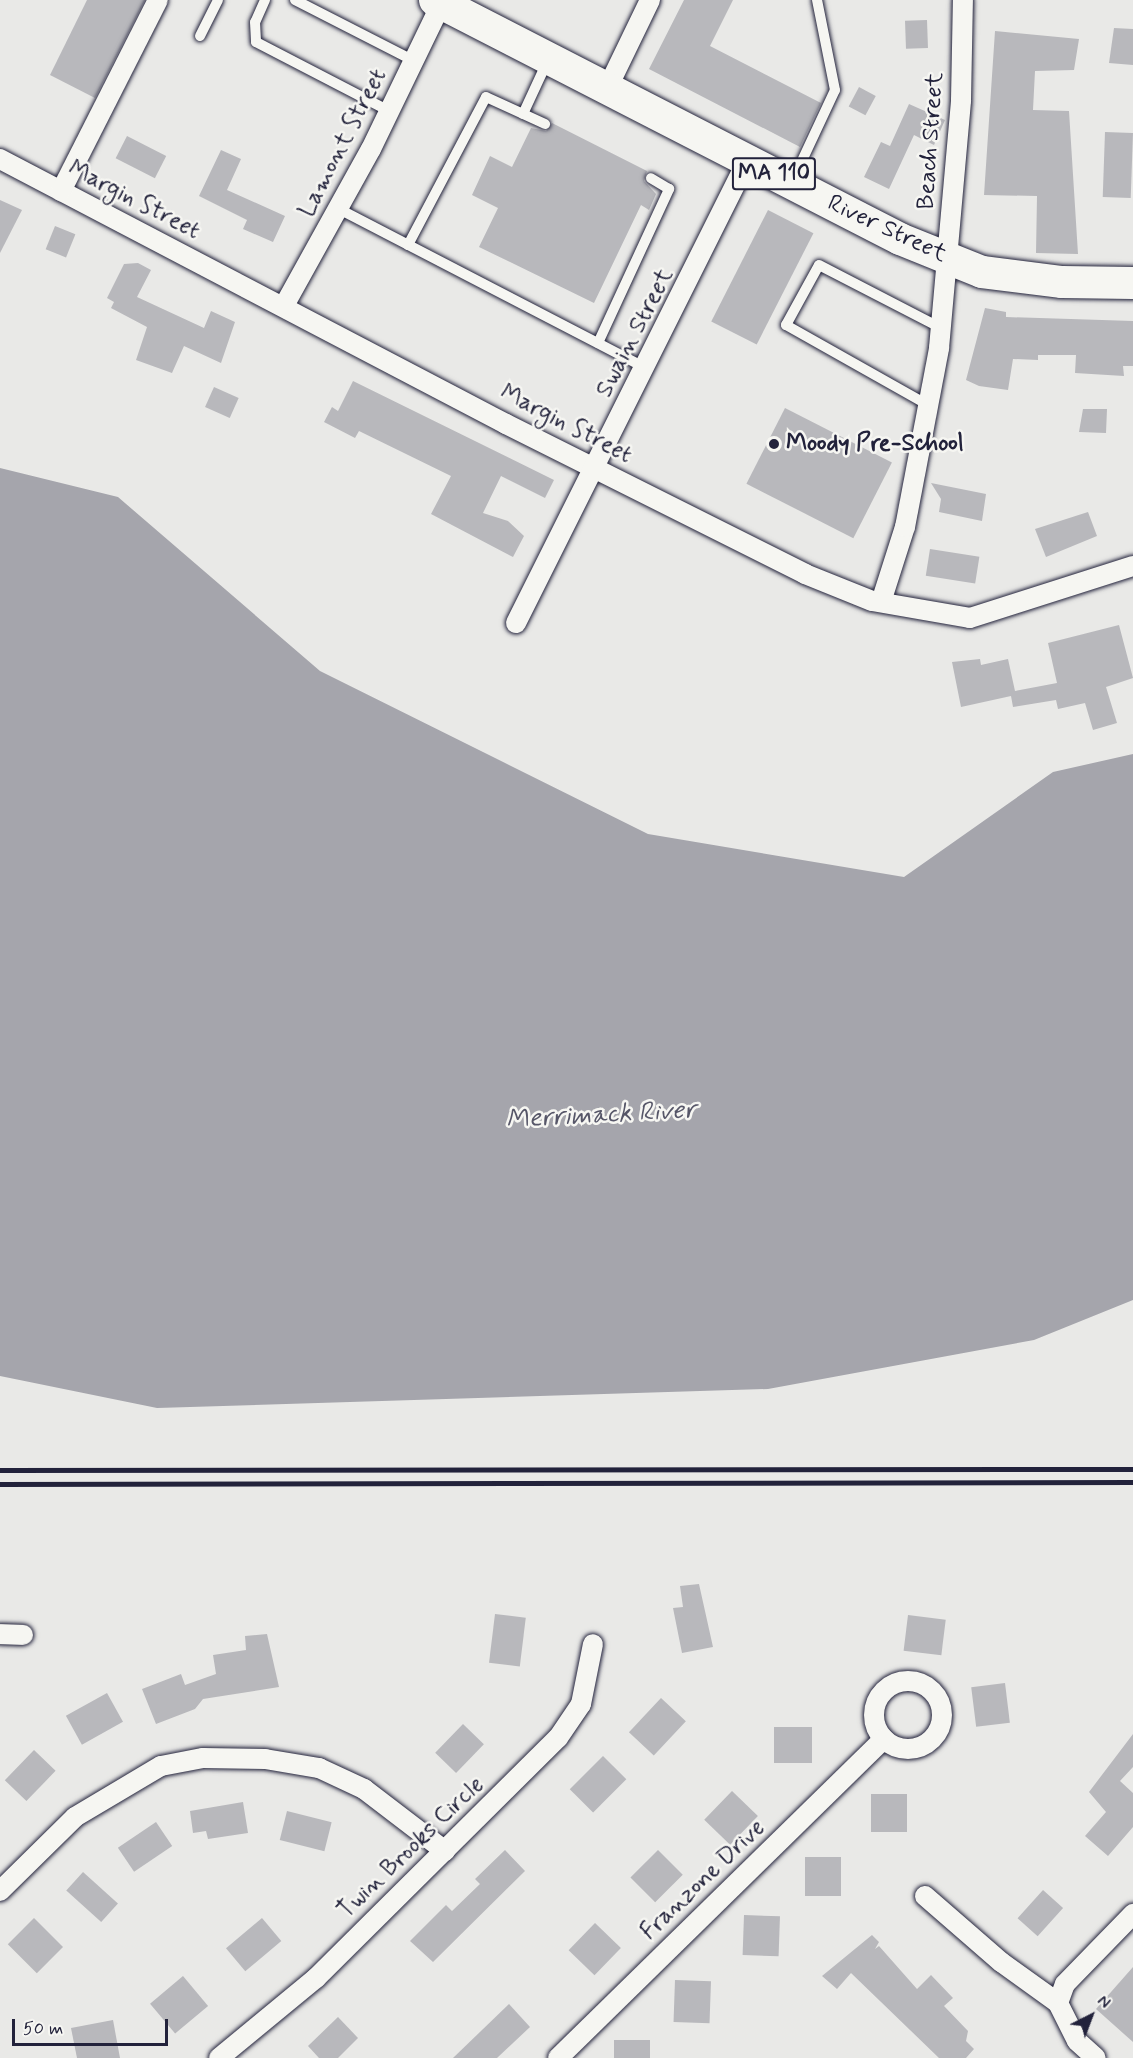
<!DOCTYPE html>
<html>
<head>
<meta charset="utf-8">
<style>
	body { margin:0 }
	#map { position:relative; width:1133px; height:2058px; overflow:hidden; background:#e9e9e7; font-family:Mynerve,sans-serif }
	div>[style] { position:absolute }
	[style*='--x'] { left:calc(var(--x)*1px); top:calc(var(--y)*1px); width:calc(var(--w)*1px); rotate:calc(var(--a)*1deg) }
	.water>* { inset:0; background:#a5a5ac }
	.building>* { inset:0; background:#b8b8bc; transform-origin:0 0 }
	.roads { filter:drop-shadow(0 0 2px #22223b) drop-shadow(0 0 2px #22223b) }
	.lane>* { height:10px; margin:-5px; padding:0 5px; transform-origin:5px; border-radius:5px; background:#f6f6f2 }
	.street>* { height:20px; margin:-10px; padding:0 10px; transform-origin:10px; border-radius:10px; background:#f6f6f2 }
	.street>.ring { margin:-10px; padding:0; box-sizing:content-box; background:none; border:20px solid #f6f6f2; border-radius:50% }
	.primary>* { height:32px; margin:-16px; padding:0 16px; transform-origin:16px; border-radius:16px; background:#f6f6f2 }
	.rail>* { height:4.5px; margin:-2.25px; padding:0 2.25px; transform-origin:2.25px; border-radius:2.25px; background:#22223b }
	.dots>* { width:16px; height:16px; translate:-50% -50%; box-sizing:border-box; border:3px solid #f6f6f2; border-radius:50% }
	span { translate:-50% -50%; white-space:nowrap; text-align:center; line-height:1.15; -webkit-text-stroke:5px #f6f6f2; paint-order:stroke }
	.shield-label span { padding:2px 4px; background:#f6f6f2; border:2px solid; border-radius:4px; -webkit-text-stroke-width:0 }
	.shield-label { font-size:22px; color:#22223b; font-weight:700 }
	.street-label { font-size:24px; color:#22223b }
	.poi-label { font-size:24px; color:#22223b; font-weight:700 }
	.left { translate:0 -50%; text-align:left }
	.water-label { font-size:26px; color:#565668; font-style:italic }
	.north { position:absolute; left:1061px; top:1986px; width:60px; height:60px; -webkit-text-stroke:4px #f6f6f2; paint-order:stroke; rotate:42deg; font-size:16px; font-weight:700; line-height:24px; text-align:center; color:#22223b }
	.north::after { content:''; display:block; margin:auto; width:21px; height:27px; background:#22223b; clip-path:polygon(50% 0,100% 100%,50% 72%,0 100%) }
	.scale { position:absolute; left:12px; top:2019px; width:156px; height:27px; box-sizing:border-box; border:3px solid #22223b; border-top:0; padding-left:8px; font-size:18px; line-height:21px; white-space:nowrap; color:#22223b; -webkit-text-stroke:4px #f6f6f2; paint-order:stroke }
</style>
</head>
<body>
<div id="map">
	<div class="water">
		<div style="clip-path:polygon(0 468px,118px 497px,320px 671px,648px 834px,904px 877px,1053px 772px,1133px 754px,1133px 1300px,1034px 1340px,768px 1389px,157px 1408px,0 1376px)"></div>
	</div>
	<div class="building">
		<div style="clip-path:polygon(87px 0,145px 0,95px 98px,50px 75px)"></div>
		<div style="clip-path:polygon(684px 0,733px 0,710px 46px,821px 103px,800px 147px,649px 69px)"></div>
		<div style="left:927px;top:20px;width:28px;height:22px;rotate:88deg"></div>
		<div style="clip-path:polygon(1114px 28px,1133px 29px,1133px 65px,1109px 63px)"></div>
		<div style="clip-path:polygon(995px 31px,1079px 39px,1074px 70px,1035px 71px,1033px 110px,1069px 111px,1078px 254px,1036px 253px,1037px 196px,984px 195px)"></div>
		<div style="left:859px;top:87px;width:19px;height:22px;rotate:28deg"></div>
		<div style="clip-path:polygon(909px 104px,945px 120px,934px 145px,914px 135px,889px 189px,864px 177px,881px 142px,890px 146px)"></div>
		<div style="clip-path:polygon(552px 123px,647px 171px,644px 181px,656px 194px,649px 210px,641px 205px,594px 303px,479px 247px,498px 208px,472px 195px,490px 156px,512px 167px,531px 128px,546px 131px)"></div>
		<div style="left:1105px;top:132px;width:28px;height:65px;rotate:2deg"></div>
		<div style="left:127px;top:136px;width:44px;height:25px;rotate:27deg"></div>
		<div style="clip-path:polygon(221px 150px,241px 159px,227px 190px,285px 216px,273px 242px,243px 229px,247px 220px,199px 196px)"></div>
		<div style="clip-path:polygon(0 200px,22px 210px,0 253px)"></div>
		<div style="left:768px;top:210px;width:51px;height:125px;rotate:27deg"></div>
		<div style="left:55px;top:226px;width:22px;height:25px;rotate:22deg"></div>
		<div style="clip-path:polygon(138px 263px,151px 270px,137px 297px,204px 328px,211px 311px,235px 322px,221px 363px,184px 346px,172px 373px,136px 360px,147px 327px,111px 308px,114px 302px,107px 298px,124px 264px)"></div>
		<div style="clip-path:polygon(985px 308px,1006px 312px,1006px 317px,1133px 321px,1133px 366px,1123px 366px,1124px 376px,1075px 373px,1076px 355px,1038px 355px,1038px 360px,1013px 359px,1008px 390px,979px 386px,966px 380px)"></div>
		<div style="clip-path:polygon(353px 381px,554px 480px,545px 498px,501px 476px,483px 513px,508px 521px,524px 536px,513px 557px,431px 514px,451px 476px,359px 431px,355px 438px,324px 422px,332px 407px,338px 411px)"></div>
		<div style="left:214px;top:387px;width:27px;height:22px;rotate:24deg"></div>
		<div style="left:785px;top:408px;width:120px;height:85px;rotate:27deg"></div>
		<div style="clip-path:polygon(1083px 409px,1107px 409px,1106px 433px,1079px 432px)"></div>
		<div style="clip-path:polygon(931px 483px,986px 494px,982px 521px,939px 512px,941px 499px)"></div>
		<div style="clip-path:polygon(1088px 512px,1097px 536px,1046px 557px,1035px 529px)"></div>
		<div style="left:930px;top:549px;width:50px;height:27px;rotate:9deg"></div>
		<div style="clip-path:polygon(1119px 625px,1133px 678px,1106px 687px,1117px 723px,1093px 730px,1085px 703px,1058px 709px,1056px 700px,1013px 707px,1011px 696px,961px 707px,952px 662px,980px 659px,981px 665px,1008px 659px,1015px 691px,1057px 683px,1048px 643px)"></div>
		<div style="clip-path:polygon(699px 1584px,713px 1647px,682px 1653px,673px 1608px,683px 1607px,680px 1586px)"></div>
		<div style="left:495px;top:1614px;width:31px;height:49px;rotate:7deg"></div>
		<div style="left:908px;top:1615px;width:38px;height:36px;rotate:7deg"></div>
		<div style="clip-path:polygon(267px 1634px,279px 1687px,203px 1699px,195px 1709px,156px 1724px,142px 1689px,181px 1674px,185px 1685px,216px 1674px,213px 1655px,246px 1650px,245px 1636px)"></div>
		<div style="left:1005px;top:1683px;width:40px;height:34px;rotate:83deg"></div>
		<div style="left:107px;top:1693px;width:33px;height:47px;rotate:61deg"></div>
		<div style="left:661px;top:1698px;width:34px;height:47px;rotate:43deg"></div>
		<div style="left:463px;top:1724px;width:29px;height:40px;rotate:44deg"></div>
		<div style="left:774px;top:1727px;width:38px;height:36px"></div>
		<div style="clip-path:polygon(1133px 1734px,1133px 1767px,1120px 1781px,1133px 1793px,1133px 1827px,1108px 1856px,1085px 1836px,1106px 1812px,1089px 1792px)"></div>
		<div style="left:34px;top:1750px;width:30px;height:42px;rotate:44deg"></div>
		<div style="left:603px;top:1756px;width:33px;height:47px;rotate:45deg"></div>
		<div style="left:732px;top:1791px;width:36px;height:40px;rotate:44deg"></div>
		<div style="left:871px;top:1794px;width:36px;height:38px"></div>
		<div style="clip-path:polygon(243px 1802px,248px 1833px,208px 1839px,206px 1831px,193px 1833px,190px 1811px)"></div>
		<div style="left:287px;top:1811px;width:46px;height:30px;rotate:14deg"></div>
		<div style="left:156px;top:1822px;width:29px;height:46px;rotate:56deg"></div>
		<div style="clip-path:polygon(505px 1850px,525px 1871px,433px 1962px,410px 1941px,446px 1905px,452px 1911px,480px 1884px,475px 1879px)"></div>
		<div style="left:658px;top:1850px;width:35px;height:39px;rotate:45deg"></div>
		<div style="left:841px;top:1857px;width:39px;height:36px;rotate:90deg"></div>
		<div style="left:83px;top:1872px;width:47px;height:25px;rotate:42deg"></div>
		<div style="left:1043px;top:1890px;width:27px;height:38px;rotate:42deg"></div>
		<div style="left:744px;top:1915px;width:36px;height:40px;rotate:2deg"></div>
		<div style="left:34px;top:1918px;width:41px;height:37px;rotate:45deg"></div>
		<div style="left:262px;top:1918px;width:30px;height:47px;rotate:50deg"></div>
		<div style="left:595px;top:1923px;width:36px;height:38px;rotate:44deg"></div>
		<div style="clip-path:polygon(872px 1935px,879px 1942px,875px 1949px,879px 1946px,917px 1989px,931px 1975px,953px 1998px,944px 2006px,968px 2031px,966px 2041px,974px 2049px,966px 2058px,939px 2058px,851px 1973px,837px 1989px,822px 1976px)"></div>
		<div style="clip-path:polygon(1133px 1967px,1133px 2042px,1096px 2009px)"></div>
		<div style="left:183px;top:1976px;width:39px;height:43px;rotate:50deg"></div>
		<div style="left:675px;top:1980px;width:36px;height:42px;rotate:2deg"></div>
		<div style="clip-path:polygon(509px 2004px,530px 2027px,497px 2058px,453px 2058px)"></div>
		<div style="clip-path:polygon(338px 2017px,358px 2038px,338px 2058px,319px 2058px,308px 2046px)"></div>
		<div style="clip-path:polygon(113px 2020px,120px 2058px,77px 2058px,71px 2028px)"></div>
		<div style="left:614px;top:2040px;width:36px;height:18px"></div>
	</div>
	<div class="roads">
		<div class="lane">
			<div style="--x:265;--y:0;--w:24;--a:114"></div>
			<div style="--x:255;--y:22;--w:20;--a:87"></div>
			<div style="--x:256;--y:42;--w:150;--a:27.4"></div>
			<div style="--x:295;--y:0;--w:134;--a:27.1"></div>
			<div style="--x:200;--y:36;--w:40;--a:-63.4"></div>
			<div style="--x:523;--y:114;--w:60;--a:-65.2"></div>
			<div style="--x:793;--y:180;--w:99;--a:-65"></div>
			<div style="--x:835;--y:90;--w:92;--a:-101.3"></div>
			<div style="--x:339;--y:209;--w:346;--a:27.4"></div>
			<div style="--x:408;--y:245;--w:167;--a:-62.2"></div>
			<div style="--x:486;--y:97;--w:65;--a:24.6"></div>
			<div style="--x:598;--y:343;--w:170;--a:-65.2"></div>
			<div style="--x:669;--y:189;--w:21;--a:-149"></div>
			<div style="--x:928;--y:405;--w:163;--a:-150.6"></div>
			<div style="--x:786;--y:325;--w:68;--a:-61.2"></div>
			<div style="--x:819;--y:265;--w:137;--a:27.3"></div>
		</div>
		<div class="street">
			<div style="--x:607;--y:89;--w:99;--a:-64.2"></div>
			<div style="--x:0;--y:159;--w:571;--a:27.64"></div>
			<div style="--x:506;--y:424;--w:335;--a:26.6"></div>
			<div style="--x:805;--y:574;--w:72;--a:21.9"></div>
			<div style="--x:872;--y:601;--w:99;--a:9.8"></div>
			<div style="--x:970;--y:618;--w:171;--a:-17.7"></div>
			<div style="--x:61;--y:191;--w:214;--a:-63.1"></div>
			<div style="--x:285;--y:304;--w:177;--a:-61"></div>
			<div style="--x:371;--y:149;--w:161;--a:-64.2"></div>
			<div style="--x:881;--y:602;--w:79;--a:-72.3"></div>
			<div style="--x:905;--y:527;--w:182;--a:-79.2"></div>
			<div style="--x:939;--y:348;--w:249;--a:-84.9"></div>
			<div style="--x:961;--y:100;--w:100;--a:-88.9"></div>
			<div style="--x:516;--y:623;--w:517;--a:-63.43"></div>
			<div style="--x:0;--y:1634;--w:23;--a:2"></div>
			<div class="ring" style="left:874px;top:1681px;width:48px;height:48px"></div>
			<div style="--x:0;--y:1891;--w:105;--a:-44.6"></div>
			<div style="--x:75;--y:1817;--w:100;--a:-30.7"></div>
			<div style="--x:161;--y:1766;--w:43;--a:-10.8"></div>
			<div style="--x:203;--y:1758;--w:62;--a:0.9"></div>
			<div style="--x:265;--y:1759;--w:55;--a:9.5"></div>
			<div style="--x:319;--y:1768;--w:50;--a:25"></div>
			<div style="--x:364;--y:1789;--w:102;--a:37.4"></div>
			<div style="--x:925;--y:1896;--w:101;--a:41"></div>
			<div style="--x:1001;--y:1962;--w:70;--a:35.7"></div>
			<div style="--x:1058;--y:2003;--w:20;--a:-70"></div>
			<div style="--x:1065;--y:1984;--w:98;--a:-45.8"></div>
			<div style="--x:1058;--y:2003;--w:42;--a:63.4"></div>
			<div style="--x:1077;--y:2041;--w:25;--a:42"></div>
			<div style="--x:219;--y:2058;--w:126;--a:-39.5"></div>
			<div style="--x:316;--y:1978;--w:341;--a:-44.8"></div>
			<div style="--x:558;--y:1738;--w:41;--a:-55.9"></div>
			<div style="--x:581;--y:1704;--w:61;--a:-78.7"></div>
			<div style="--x:558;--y:2058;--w:456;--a:-44.4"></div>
		</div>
		<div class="primary">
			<div style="--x:435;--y:0;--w:523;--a:27.2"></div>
			<div style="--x:900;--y:239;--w:88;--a:21.9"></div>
			<div style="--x:982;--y:272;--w:81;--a:7.1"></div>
			<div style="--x:1062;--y:282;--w:71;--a:0.8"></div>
		</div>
	</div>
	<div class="rail">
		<div style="--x:0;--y:1470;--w:1133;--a:-0.05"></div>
		<div style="--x:0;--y:1484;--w:1133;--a:-0.1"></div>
	</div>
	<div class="dots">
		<div style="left:774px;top:444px;background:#22223b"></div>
	</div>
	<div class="shield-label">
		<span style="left:774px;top:174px">MA 110</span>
	</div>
	<div class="street-label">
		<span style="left:931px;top:141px;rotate:-86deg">Beach Street</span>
		<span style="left:343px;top:143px;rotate:-63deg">Lamont Street</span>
		<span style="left:134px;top:200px;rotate:27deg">Margin Street</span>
		<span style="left:887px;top:229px;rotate:25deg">River Street</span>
		<span style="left:635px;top:333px;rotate:-63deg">Swain Street</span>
		<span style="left:566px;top:424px;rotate:27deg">Margin Street</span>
		<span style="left:411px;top:1848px;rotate:-44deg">Twin Brooks Circle</span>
		<span style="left:703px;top:1880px;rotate:-44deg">Franzone Drive</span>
	</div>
	<div class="poi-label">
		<span class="left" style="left:786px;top:444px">Moody Pre-School</span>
	</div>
	<div class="water-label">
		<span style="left:601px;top:1116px;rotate:-3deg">Merrimack River</span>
	</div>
	<div class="north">N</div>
	<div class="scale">50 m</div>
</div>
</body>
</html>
